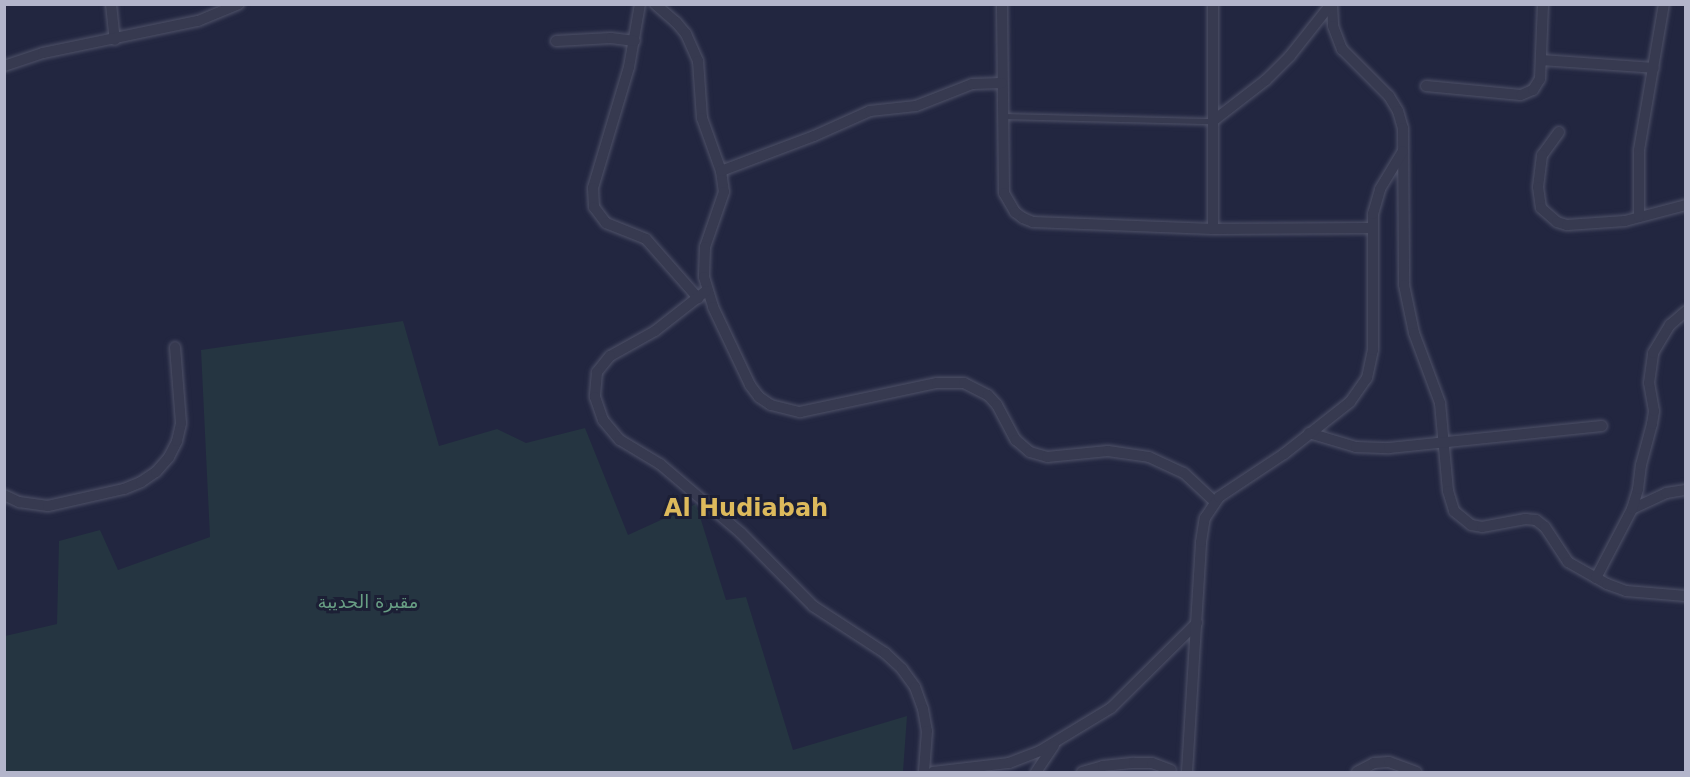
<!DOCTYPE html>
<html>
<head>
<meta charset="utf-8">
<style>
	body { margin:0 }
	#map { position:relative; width:1690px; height:777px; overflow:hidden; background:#222640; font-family:"DejaVu Sans",Cairo,sans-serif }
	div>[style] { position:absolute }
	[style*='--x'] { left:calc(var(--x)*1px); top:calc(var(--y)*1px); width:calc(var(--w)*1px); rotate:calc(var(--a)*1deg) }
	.green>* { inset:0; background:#253541 }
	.roads { filter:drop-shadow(0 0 2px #4f5268) drop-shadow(0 0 2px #4f5268) }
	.service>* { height:5px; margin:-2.5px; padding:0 2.5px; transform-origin:2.5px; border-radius:2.5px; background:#373a50 }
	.minor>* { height:10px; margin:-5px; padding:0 5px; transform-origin:5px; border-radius:5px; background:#373a50 }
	span { translate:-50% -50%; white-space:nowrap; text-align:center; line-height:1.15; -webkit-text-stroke:6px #1c1f35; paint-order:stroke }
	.park-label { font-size:18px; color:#689e84 }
	.district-label { font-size:24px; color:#ddba5c; font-weight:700 }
	.frame { position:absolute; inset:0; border:6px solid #b3b5cb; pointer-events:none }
</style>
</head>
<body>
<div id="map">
	<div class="green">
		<div style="clip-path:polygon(403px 321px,439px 446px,497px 429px,526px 443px,585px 428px,628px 535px,696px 504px,726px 600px,746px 597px,793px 750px,907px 716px,903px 772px,5px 772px,5px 636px,57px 624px,59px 541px,100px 530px,118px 570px,210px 537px,201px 350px)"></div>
	</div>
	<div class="roads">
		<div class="service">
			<div style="--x:1002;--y:116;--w:211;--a:1.4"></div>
		</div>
		<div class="minor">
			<div style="--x:111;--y:4;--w:36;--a:84"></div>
			<div style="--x:640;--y:4;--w:64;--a:99.9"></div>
			<div style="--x:629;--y:67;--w:126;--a:106.6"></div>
			<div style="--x:593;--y:188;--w:19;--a:87"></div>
			<div style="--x:594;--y:207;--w:20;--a:53"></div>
			<div style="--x:606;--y:223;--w:43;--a:21.8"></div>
			<div style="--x:646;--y:239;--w:79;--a:48.6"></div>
			<div style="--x:655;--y:4;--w:28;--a:41"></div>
			<div style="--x:676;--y:22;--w:16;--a:50"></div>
			<div style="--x:686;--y:34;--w:30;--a:66"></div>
			<div style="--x:698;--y:61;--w:57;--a:86"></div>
			<div style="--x:702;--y:118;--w:56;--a:70.3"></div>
			<div style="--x:721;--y:171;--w:21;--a:82"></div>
			<div style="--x:724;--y:192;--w:58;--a:109.1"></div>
			<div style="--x:705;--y:247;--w:30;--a:92"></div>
			<div style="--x:704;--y:277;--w:31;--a:73"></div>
			<div style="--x:713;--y:307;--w:86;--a:64.6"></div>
			<div style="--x:750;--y:385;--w:15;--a:53"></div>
			<div style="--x:759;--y:397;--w:14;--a:34"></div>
			<div style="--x:771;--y:405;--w:30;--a:14"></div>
			<div style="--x:800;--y:412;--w:140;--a:-12"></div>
			<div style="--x:937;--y:383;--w:27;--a:0"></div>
			<div style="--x:964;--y:383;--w:27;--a:27"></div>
			<div style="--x:988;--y:395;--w:13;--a:48"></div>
			<div style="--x:997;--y:405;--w:40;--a:62"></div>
			<div style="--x:1016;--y:440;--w:18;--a:41"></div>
			<div style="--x:1030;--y:452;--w:18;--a:16"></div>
			<div style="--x:1047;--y:457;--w:61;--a:-5.6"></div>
			<div style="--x:1108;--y:451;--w:41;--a:8.3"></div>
			<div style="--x:1149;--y:457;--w:38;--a:25"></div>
			<div style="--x:1184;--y:473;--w:42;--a:43.1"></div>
			<div style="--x:1002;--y:4;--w:189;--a:89.4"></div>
			<div style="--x:1004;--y:193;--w:22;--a:60"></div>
			<div style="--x:1015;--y:212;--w:10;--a:37"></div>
			<div style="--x:1023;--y:218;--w:11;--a:22"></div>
			<div style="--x:1033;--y:222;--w:180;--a:2.2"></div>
			<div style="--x:1213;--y:229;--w:159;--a:-0.4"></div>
			<div style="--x:1332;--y:4;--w:22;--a:87"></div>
			<div style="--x:1333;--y:26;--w:25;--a:69"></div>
			<div style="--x:1342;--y:49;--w:66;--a:45"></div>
			<div style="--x:1389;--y:96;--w:17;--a:59"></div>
			<div style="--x:1398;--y:111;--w:18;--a:74"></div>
			<div style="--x:1403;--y:128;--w:157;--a:89.6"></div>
			<div style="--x:1404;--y:285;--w:49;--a:78.2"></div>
			<div style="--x:1414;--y:333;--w:75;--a:69.6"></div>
			<div style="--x:1440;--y:403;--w:88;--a:84.8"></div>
			<div style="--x:1448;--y:491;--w:21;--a:73"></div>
			<div style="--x:1454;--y:511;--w:22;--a:39"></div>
			<div style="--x:1471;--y:525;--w:11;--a:10"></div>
			<div style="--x:1482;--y:527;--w:44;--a:-10.5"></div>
			<div style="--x:1525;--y:519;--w:11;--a:5"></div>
			<div style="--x:1536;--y:520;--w:11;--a:38"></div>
			<div style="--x:1545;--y:527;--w:42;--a:56.7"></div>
			<div style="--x:1568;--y:562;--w:45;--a:29.4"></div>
			<div style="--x:1607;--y:584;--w:20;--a:20"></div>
			<div style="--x:1626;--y:591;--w:60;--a:4.8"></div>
			<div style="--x:556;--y:41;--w:55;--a:-3.1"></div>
			<div style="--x:611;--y:38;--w:24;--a:7"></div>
			<div style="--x:1541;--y:60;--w:113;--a:4"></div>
			<div style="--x:4;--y:66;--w:41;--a:-18.4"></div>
			<div style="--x:43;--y:53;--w:158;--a:-11.7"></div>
			<div style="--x:198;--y:21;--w:44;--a:-22.5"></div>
			<div style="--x:1426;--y:86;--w:95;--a:5.4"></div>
			<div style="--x:1521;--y:95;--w:13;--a:-23"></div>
			<div style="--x:1533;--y:90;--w:13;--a:-58"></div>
			<div style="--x:1540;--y:79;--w:75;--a:-87.7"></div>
			<div style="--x:1213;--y:121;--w:67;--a:-37.7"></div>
			<div style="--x:1266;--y:80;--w:34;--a:-45"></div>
			<div style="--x:1290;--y:56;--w:66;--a:-51.7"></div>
			<div style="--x:1559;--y:132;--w:29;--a:126"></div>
			<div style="--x:1542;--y:155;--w:32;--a:97"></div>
			<div style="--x:1538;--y:187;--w:21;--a:82"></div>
			<div style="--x:1541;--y:208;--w:21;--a:41"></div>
			<div style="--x:1557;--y:222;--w:10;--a:17"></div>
			<div style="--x:1567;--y:225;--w:58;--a:-3.9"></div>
			<div style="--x:1625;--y:221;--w:63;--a:-14.7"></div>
			<div style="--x:721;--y:171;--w:99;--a:-20.6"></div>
			<div style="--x:814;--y:136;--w:61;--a:-24.1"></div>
			<div style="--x:870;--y:111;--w:46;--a:-6.2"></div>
			<div style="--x:916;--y:106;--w:60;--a:-21.4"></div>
			<div style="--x:972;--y:84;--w:30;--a:-2"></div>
			<div style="--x:1639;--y:217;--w:67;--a:-90"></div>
			<div style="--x:1639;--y:150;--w:148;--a:-80.3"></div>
			<div style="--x:1213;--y:229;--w:225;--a:-90"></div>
			<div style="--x:706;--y:291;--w:65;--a:141.9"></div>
			<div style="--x:655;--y:331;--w:51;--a:150.9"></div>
			<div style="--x:610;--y:356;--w:21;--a:129"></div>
			<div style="--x:597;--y:372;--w:25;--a:95"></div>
			<div style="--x:595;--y:397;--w:24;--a:71"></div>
			<div style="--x:603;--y:420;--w:26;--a:50"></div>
			<div style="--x:620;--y:440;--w:47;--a:31"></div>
			<div style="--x:660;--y:464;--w:106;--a:40.4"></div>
			<div style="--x:741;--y:533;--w:103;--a:45.4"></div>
			<div style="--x:813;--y:606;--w:86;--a:33.1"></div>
			<div style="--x:885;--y:653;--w:23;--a:43"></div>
			<div style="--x:902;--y:669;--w:22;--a:54"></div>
			<div style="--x:915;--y:687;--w:23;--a:70"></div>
			<div style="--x:923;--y:709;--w:22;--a:80"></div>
			<div style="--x:927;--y:731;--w:41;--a:94.2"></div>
			<div style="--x:1309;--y:433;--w:49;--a:16.6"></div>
			<div style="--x:1356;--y:447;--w:33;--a:2"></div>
			<div style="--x:1389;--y:448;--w:214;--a:-5.9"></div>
			<div style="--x:4;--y:495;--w:17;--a:25"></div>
			<div style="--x:19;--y:502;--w:29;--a:8"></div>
			<div style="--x:48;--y:506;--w:78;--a:-12.6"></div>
			<div style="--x:124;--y:489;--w:18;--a:-22"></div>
			<div style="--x:141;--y:482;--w:18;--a:-34"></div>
			<div style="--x:156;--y:472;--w:20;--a:-49"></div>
			<div style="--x:169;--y:457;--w:18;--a:-63"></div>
			<div style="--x:177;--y:441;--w:18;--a:-77"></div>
			<div style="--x:181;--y:423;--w:76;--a:-94.5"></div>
			<div style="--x:1632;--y:509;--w:38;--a:-25"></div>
			<div style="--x:1666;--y:493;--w:20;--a:-9"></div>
			<div style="--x:1596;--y:578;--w:78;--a:-62.4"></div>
			<div style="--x:1632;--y:509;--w:21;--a:-73"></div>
			<div style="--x:1638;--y:489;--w:24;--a:-83"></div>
			<div style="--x:1641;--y:465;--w:42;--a:-75"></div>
			<div style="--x:1652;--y:424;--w:13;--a:-81"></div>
			<div style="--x:1654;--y:411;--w:28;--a:-100"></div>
			<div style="--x:1649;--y:383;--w:30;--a:-82"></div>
			<div style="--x:1653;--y:353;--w:33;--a:-59"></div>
			<div style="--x:1670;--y:325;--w:21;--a:-41"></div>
			<div style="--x:933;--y:772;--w:77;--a:-6.8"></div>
			<div style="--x:1009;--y:763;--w:33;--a:-21"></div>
			<div style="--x:1040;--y:751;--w:83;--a:-31.2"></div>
			<div style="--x:1111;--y:708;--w:121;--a:-44.7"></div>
			<div style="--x:1036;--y:772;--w:32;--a:-56"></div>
			<div style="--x:1082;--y:772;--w:22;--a:-16"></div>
			<div style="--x:1103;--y:766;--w:31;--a:-6"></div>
			<div style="--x:1134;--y:763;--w:18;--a:0"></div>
			<div style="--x:1152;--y:763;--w:20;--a:20"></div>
			<div style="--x:1187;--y:772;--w:230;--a:-86.5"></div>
			<div style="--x:1201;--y:542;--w:24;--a:-81"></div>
			<div style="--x:1205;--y:518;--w:25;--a:-56"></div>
			<div style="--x:1219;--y:497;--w:78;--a:-33.5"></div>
			<div style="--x:1284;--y:454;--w:84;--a:-38.2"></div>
			<div style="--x:1350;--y:402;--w:29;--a:-55"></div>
			<div style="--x:1367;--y:378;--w:29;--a:-78"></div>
			<div style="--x:1373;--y:350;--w:136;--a:-90"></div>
			<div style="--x:1373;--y:214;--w:26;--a:-74"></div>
			<div style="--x:1380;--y:189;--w:44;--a:-58.8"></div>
			<div style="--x:1357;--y:772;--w:19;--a:-28"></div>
			<div style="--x:1374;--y:763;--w:15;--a:-4"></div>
			<div style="--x:1389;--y:762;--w:29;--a:20"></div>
		</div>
	</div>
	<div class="park-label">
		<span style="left:368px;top:602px">مقبرة الحديبة</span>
	</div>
	<div class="district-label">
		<span style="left:746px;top:509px">Al Hudiabah</span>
	</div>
	<div class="frame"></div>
</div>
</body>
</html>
